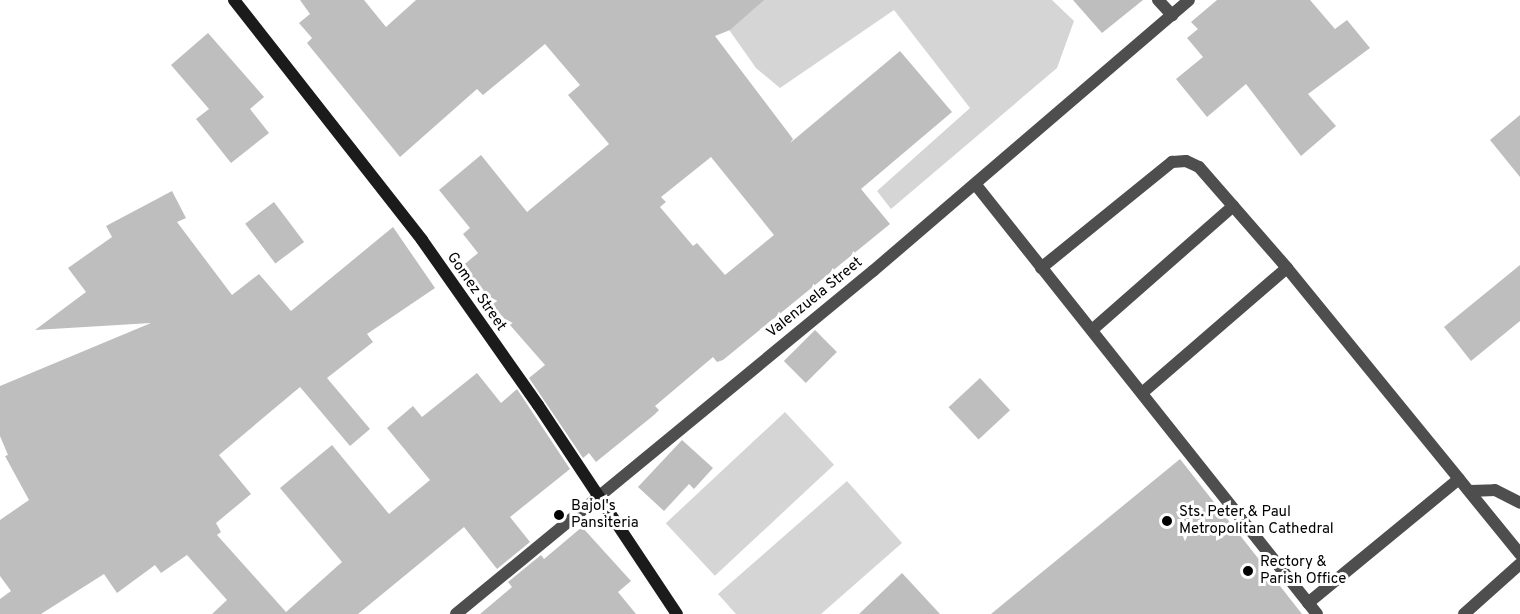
<!DOCTYPE html>
<html>
<head>
<meta charset="utf-8">
<style>
	body { margin:0 }
	#map { position:relative; width:1520px; height:614px; overflow:hidden; background:#fff; font-family:Overpass,sans-serif }
	div>[style] { position:absolute }
	[style*='--x'] { left:calc(var(--x)*1px); top:calc(var(--y)*1px); width:calc(var(--w)*1px); rotate:calc(var(--a)*1deg) }
	.green>* { inset:0; background:#d5d5d5; transform-origin:0 0 }
	.building>* { inset:0; background:#bebebe; transform-origin:0 0 }
	.service>* { height:12px; margin:-6px; padding:0 6px; transform-origin:6px; border-radius:6px; background:#4e4e4e }
	.minor>* { height:12px; margin:-6px; padding:0 6px; transform-origin:6px; border-radius:6px; background:#4e4e4e }
	.secondary>* { height:12px; margin:-6px; padding:0 6px; transform-origin:6px; border-radius:6px; background:#1b1b1b }
	.dots>* { width:16px; height:16px; translate:-50% -50%; box-sizing:border-box; border:3px solid #fff; border-radius:50% }
	span { translate:-50% -50%; white-space:nowrap; text-align:center; line-height:1.15; -webkit-text-stroke:6px #fff; paint-order:stroke }
	.street-label { font-size:15px; color:#000 }
	.poi-label { font-size:15px; color:#000 }
	.left { translate:0 -50%; text-align:left }
</style>
</head>
<body>
<div id="map">
	<div class="green">
		<div style="clip-path:polygon(708px 0,1052px 0,1074px 21px,1057px 68px,891px 209px,877px 191px,970px 108px,894px 10px,780px 88px,756px 68px)"></div>
		<div style="left:785px;top:412px;width:72px;height:163px;rotate:47deg"></div>
		<div style="clip-path:polygon(847px 481px,902px 543px,821px 614px,736px 614px,718px 594px)"></div>
	</div>
	<div class="building">
		<div style="clip-path:polygon(evenodd,300px 0,364px 0,386px 27px,416px 0,764px 0,730px 30px,715px 36px,793px 139px,790px 143px,900px 51px,952px 112px,861px 189px,890px 224px,723px 360px,717px 362px,713px 357px,655px 406px,659px 410px,654px 415px,596px 462px,589px 453px,583px 458px,529px 378px,545px 365px,460px 268px,478px 253px,463px 234px,470px 228px,439px 190px,481px 155px,527px 212px,609px 144px,568px 95px,580px 85px,545px 44px,483px 95px,477px 89px,400px 157px,307px 43px,312px 38px,299px 23px,310px 14px,300px 0,711px 157px,774px 235px,725px 275px,697px 243px,693px 246px,660px 207px,666px 202px,661px 197px,711px 157px)"></div>
		<div style="clip-path:polygon(1073px 0,1143px 0,1102px 33px)"></div>
		<div style="clip-path:polygon(1217px 0,1310px 0,1335px 29px,1347px 20px,1370px 48px,1308px 94px,1336px 126px,1301px 156px,1246px 84px,1207px 117px,1176px 79px,1203px 57px,1187px 38px,1198px 29px,1191px 22px)"></div>
		<div style="clip-path:polygon(208px 33px,264px 97px,250px 109px,269px 133px,231px 163px,196px 119px,209px 109px,171px 65px)"></div>
		<div style="clip-path:polygon(1520px 115px,1520px 177px,1490px 140px)"></div>
		<div style="clip-path:polygon(172px 191px,186px 218px,177px 222px,232px 295px,259px 274px,291px 311px,393px 227px,435px 288px,367px 334px,373px 342px,327px 378px,370px 429px,350px 446px,300px 387px,219px 455px,251px 494px,216px 523px,221px 532px,217px 535px,286px 612px,342px 562px,280px 488px,332px 445px,389px 514px,430px 480px,387px 428px,413px 406px,422px 417px,477px 373px,501px 403px,517px 389px,570px 469px,510px 517px,530px 542px,497px 569px,464px 527px,358px 614px,212px 614px,227px 600px,187px 555px,161px 573px,155px 565px,117px 593px,104px 574px,41px 614px,0 614px,0 599px,11px 591px,0 576px,0 520px,29px 500px,5px 456px,8px 455px,0 436px,0 386px,151px 323px,35px 330px,86px 292px,68px 268px,112px 237px,106px 226px)"></div>
		<div style="left:274px;top:202px;width:50px;height:36px;rotate:53deg"></div>
		<div style="clip-path:polygon(1520px 265px,1520px 321px,1471px 361px,1444px 327px)"></div>
		<div style="left:815px;top:330px;width:31px;height:44px;rotate:45deg"></div>
		<div style="left:980px;top:378px;width:44px;height:43px;rotate:47deg"></div>
		<div style="clip-path:polygon(682px 440px,713px 468px,694px 489px,689px 484px,664px 511px,638px 487px)"></div>
		<div style="clip-path:polygon(1180px 459px,1302px 614px,991px 614px)"></div>
		<div style="clip-path:polygon(582px 527px,631px 581px,618px 592px,636px 614px,480px 614px,512px 587px,508px 582px,541px 555px,544px 559px)"></div>
		<div style="clip-path:polygon(902px 573px,940px 614px,859px 614px)"></div>
	</div>
	<div class="service">
		<div style="--x:976;--y:185;--w:548;--a:51.52"></div>
		<div style="--x:1041;--y:268;--w:169;--a:-39"></div>
		<div style="--x:1172;--y:162;--w:14;--a:-4"></div>
		<div style="--x:1186;--y:161;--w:14;--a:25"></div>
		<div style="--x:1199;--y:167;--w:134;--a:48.9"></div>
		<div style="--x:1287;--y:268;--w:272;--a:50.8"></div>
		<div style="--x:1092;--y:330;--w:188;--a:-41.3"></div>
		<div style="--x:1142;--y:393;--w:191;--a:-40.8"></div>
		<div style="--x:1470;--y:491;--w:25;--a:-2"></div>
		<div style="--x:1495;--y:490;--w:28;--a:27"></div>
		<div style="--x:1308;--y:603;--w:195;--a:-39.4"></div>
		<div style="--x:1459;--y:479;--w:97;--a:50.9"></div>
		<div style="--x:1464;--y:614;--w:75;--a:-41.8"></div>
	</div>
	<div class="minor">
		<div style="--x:1158;--y:0;--w:21;--a:47"></div>
		<div style="--x:456;--y:614;--w:540;--a:-39.44"></div>
		<div style="--x:873;--y:271;--w:416;--a:-40.6"></div>
	</div>
	<div class="secondary">
		<div style="--x:234;--y:0;--w:305;--a:51.9"></div>
		<div style="--x:422;--y:240;--w:202;--a:54.9"></div>
		<div style="--x:538;--y:405;--w:251;--a:56.4"></div>
	</div>
	<div class="dots">
		<div style="left:559px;top:515px;background:#000"></div>
		<div style="left:1167px;top:521px;background:#000"></div>
		<div style="left:1248px;top:571px;background:#000"></div>
	</div>
	<div class="street-label">
		<span style="left:476px;top:292px;rotate:55deg">Gomez Street</span>
		<span style="left:815px;top:298px;rotate:-39deg">Valenzuela Street</span>
	</div>
	<div class="poi-label">
		<span class="left" style="left:571px;top:515px">Bajol's<br>Pansiteria</span>
		<span class="left" style="left:1179px;top:521px">Sts. Peter &amp; Paul<br>Metropolitan Cathedral</span>
		<span class="left" style="left:1260px;top:571px">Rectory &amp;<br>Parish Office</span>
	</div>
</div>
</body>
</html>
